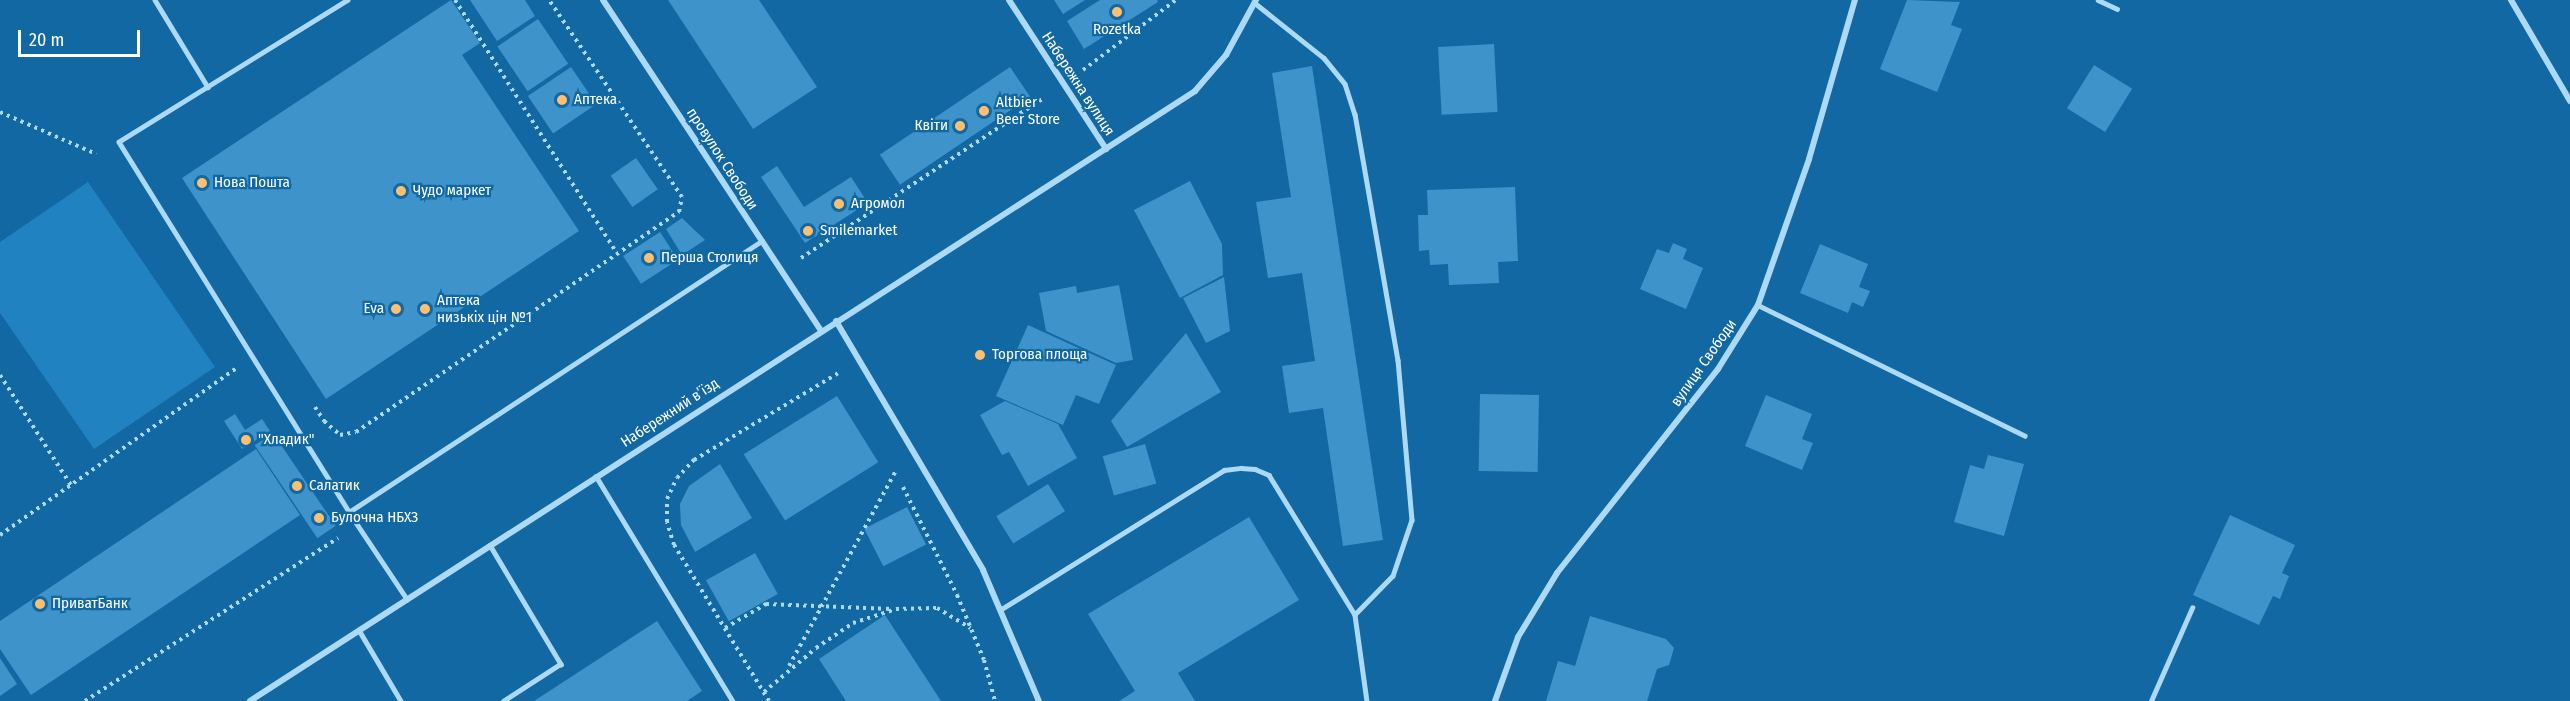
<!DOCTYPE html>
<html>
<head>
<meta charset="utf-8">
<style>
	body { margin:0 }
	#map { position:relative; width:2570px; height:701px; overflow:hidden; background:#1168a3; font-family:"Fira Sans Condensed",sans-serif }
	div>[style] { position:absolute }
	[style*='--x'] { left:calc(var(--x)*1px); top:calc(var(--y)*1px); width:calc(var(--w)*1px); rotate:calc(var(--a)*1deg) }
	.green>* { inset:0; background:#2082c0 }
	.building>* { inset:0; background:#3e93cb; transform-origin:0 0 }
	.path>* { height:4px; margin-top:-2px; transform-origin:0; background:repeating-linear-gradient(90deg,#abd9f6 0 3px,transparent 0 7.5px) }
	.lane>* { height:4.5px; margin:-2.25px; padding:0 2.25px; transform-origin:2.25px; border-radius:2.25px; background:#abd9f6 }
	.street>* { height:6px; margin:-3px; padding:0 3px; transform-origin:3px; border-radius:3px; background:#abd9f6 }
	.dots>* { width:16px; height:16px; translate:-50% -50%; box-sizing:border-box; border:3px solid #1168a3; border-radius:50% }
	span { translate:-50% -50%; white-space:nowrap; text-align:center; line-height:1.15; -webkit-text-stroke:4.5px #1168a3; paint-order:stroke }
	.poi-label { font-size:15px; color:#fff }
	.left { translate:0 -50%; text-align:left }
	.right { translate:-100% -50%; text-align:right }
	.street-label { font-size:15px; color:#fff }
	.scale { position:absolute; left:18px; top:30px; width:122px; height:27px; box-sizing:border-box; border:3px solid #fff; border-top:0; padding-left:8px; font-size:18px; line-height:21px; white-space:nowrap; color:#fff; -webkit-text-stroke:4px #1168a3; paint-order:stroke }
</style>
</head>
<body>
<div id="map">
	<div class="green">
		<div style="clip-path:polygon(88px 182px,215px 367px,94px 449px,0 313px,0 242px)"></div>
	</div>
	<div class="building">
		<div style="clip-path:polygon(451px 0,480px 43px,462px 55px,579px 231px,326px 399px,182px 178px)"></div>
		<div style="clip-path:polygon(470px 0,525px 0,535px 16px,497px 41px)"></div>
		<div style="clip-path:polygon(668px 0,759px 0,817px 87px,753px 129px)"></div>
		<div style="clip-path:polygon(1054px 0,1085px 0,1063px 14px)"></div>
		<div style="clip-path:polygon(1100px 0,1157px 0,1158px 2px,1084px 49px,1067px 21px)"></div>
		<div style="clip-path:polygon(1907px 0,1960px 2px,1951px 25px,1962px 29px,1937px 92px,1880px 69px)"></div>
		<div style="left:538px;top:19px;width:54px;height:49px;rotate:56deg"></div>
		<div style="left:1494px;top:44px;width:68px;height:56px;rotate:87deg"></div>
		<div style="left:2094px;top:65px;width:45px;height:51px;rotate:32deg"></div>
		<div style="clip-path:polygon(1312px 66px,1383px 540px,1343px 546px,1323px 408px,1289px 413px,1282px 366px,1315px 361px,1302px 273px,1268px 278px,1256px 202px,1291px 197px,1272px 73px)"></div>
		<div style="left:571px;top:67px;width:45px;height:52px;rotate:56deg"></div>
		<div style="left:1010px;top:67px;width:36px;height:157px;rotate:56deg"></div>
		<div style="left:636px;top:158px;width:38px;height:31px;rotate:55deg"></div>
		<div style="clip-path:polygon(777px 166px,804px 207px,851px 177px,868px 203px,805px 243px,761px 177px)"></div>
		<div style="clip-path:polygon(1190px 181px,1222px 244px,1223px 275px,1180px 298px,1134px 210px)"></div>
		<div style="clip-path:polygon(1515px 187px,1518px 261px,1498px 262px,1499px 283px,1449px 285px,1448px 264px,1430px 265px,1429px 250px,1419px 251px,1418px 215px,1428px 215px,1427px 190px)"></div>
		<div style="clip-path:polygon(682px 218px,705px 240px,682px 255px,666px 229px)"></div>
		<div style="left:660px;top:232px;width:33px;height:44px;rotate:57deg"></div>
		<div style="clip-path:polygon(1673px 243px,1687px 249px,1683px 259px,1703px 268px,1686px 309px,1640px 289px,1657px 249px,1669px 253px)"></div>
		<div style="clip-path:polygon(1820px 244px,1868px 264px,1859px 287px,1870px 291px,1863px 307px,1852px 302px,1848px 313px,1800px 293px)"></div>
		<div style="clip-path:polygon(1224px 277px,1230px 331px,1206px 343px,1183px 298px)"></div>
		<div style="clip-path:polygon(1119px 285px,1133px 360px,1116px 363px,1046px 331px,1039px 293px,1076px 286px,1077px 293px)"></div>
		<div style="clip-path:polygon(1028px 325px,1116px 365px,1099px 404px,1076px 395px,1063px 425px,996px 396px)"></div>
		<div style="clip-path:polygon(1186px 333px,1221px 392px,1127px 447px,1111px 421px)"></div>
		<div style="left:1480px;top:394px;width:59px;height:77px;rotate:1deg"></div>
		<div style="clip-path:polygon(1766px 395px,1812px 414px,1802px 439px,1813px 443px,1802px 470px,1745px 446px)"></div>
		<div style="left:837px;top:396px;width:78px;height:110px;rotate:58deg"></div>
		<div style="clip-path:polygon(1005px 401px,1058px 424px,1077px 458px,1028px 486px,1009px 452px,1002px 455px,980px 415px)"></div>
		<div style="clip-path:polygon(235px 414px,245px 430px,262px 419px,270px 431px,242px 449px,224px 421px)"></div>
		<div style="left:273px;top:433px;width:112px;height:22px;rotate:56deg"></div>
		<div style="left:1145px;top:444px;width:41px;height:44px;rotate:74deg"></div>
		<div style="clip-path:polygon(256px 449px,300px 515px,31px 695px,0 649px,0 621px)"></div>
		<div style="clip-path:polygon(1988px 455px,2024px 464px,2004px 536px,1954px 522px,1970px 465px,1984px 469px)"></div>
		<div style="clip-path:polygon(720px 464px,752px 518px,695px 552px,681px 525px,680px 504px,689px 486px)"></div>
		<div style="left:1048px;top:484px;width:32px;height:61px;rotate:58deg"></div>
		<div style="left:907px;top:507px;width:42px;height:48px;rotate:63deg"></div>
		<div style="clip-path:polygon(2230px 515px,2295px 545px,2282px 573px,2289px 576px,2280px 599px,2273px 596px,2259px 625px,2193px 595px)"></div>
		<div style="clip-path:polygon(1249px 517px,1299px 600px,1178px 673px,1195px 701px,1119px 701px,1135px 691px,1088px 614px)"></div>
		<div style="left:755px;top:553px;width:47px;height:56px;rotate:61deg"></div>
		<div style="clip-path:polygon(885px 615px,941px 701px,846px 701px,819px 659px)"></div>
		<div style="clip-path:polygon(1590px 616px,1666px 639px,1674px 648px,1669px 665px,1657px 669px,1647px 701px,1546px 701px,1558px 661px,1575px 666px)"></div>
		<div style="clip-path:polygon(657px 621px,702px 691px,687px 701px,534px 701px)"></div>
		<div style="clip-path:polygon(0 658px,17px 684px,0 696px)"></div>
	</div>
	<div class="path">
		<div style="--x:455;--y:0;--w:300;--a:57.4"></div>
		<div style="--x:1083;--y:70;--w:116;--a:-37"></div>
		<div style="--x:0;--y:112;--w:105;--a:23.6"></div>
		<div style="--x:801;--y:258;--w:292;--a:-33.4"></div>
		<div style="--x:0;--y:375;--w:131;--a:57.2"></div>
		<div style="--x:315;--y:407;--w:17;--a:57"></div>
		<div style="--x:324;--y:421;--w:21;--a:41"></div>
		<div style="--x:340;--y:435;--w:16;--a:-11"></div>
		<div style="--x:356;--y:432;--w:391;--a:-34.3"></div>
		<div style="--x:679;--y:212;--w:15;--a:-79"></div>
		<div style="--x:682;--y:197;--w:238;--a:-124"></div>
		<div style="--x:903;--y:487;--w:121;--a:63.4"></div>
		<div style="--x:957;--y:595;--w:70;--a:67.4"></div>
		<div style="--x:984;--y:660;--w:42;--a:75"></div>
		<div style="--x:0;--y:535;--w:288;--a:-35.2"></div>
		<div style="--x:725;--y:628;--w:48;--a:-30.3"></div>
		<div style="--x:766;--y:604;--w:126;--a:2.3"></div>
		<div style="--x:789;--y:666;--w:221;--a:-61.3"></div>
		<div style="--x:764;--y:692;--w:68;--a:-40.2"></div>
		<div style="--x:816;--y:648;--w:45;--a:-34"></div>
		<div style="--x:853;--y:623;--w:45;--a:-18"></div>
		<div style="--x:896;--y:609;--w:41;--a:-1.4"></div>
		<div style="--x:937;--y:608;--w:39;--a:31"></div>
		<div style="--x:85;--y:701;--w:301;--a:-32.8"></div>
		<div style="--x:769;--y:701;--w:183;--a:-121.3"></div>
		<div style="--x:674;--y:545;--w:24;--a:-107"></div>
		<div style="--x:667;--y:522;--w:23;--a:-90"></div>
		<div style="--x:667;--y:499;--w:23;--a:-65"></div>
		<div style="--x:677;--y:478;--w:25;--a:-47"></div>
		<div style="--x:694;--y:460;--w:168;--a:-31.1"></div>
	</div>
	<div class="lane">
		<div style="--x:155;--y:0;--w:102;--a:58.7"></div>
		<div style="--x:348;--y:0;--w:269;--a:148.2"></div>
		<div style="--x:119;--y:142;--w:436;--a:58.1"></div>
		<div style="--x:349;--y:512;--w:494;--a:-33.3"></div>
		<div style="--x:2098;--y:0;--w:21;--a:25"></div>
		<div style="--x:1255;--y:3;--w:88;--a:38.6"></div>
		<div style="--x:1324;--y:58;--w:33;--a:51"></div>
		<div style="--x:1345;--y:84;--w:32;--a:72"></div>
		<div style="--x:1355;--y:114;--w:250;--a:80.1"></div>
		<div style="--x:1398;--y:360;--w:161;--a:85"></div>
		<div style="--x:1412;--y:520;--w:59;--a:108.7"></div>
		<div style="--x:1393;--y:576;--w:54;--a:134.3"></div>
		<div style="--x:1355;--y:615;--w:87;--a:82.1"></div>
		<div style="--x:1758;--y:305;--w:297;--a:26.1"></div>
		<div style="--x:596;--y:476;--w:263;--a:58.7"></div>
		<div style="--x:349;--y:512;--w:105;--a:56.3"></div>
		<div style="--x:490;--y:545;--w:139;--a:59.2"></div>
		<div style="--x:561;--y:664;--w:68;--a:147"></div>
		<div style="--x:1000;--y:610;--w:264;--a:-32"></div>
		<div style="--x:1224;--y:470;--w:17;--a:-7"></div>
		<div style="--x:1241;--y:468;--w:14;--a:4"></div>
		<div style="--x:1255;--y:469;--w:15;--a:23"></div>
		<div style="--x:1269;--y:475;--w:164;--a:58.4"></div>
		<div style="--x:359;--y:630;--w:82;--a:59.4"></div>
		<div style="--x:2151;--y:701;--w:102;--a:-66.2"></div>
	</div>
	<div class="street">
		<div style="--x:603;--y:0;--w:396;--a:56.6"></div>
		<div style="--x:1009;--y:0;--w:178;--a:56.9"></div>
		<div style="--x:2511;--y:0;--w:117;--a:59.7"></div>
		<div style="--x:836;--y:321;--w:289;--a:59.4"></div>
		<div style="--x:983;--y:570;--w:142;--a:66.9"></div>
		<div style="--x:250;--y:701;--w:1125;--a:-32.84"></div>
		<div style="--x:1195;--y:91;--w:48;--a:-49.3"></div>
		<div style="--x:1226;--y:55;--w:63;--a:-61.4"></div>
		<div style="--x:1495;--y:701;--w:68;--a:-70.2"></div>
		<div style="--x:1518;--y:637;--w:75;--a:-58.6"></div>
		<div style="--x:1557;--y:573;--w:260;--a:-51.7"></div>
		<div style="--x:1718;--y:369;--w:75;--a:-58"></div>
		<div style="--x:1758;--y:305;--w:155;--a:-70.7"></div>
		<div style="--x:1809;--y:159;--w:166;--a:-73.9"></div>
	</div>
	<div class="dots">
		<div style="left:1117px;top:12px;background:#ffbf70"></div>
		<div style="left:562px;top:100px;background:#ffbf70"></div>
		<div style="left:984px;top:111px;background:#ffbf70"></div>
		<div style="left:960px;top:126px;background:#ffbf70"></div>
		<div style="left:202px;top:183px;background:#ffbf70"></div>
		<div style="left:401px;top:191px;background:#ffbf70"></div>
		<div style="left:839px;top:204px;background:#ffbf70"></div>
		<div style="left:808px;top:231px;background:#ffbf70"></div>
		<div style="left:649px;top:258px;background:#ffbf70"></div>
		<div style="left:396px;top:309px;background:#ffbf70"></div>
		<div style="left:425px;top:309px;background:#ffbf70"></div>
		<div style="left:980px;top:355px;background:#ffbf70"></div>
		<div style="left:246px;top:440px;background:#ffbf70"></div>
		<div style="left:297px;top:486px;background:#ffbf70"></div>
		<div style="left:319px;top:518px;background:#ffbf70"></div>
		<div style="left:40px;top:604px;background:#ffbf70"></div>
	</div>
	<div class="poi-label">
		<span style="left:1117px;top:30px">Rozetka</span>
		<span class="left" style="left:574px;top:100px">Аптека</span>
		<span class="left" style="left:996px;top:111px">Altbier<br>Beer Store</span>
		<span class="right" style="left:948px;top:126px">Квіти</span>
		<span class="left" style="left:214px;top:183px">Нова Пошта</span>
		<span class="left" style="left:413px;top:191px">Чудо маркет</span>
		<span class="left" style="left:851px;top:204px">Агромол</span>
		<span class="left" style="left:820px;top:231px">Smilemarket</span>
		<span class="left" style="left:661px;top:258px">Перша Столиця</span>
		<span class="left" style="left:437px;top:309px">Аптека<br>низькіх цін №1</span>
		<span class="right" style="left:384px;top:309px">Eva</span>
		<span class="left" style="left:992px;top:355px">Торгова площа</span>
		<span class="left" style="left:258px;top:440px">"Хладик"</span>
		<span class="left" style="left:309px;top:486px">Салатик</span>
		<span class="left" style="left:331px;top:518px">Булочна НБХЗ</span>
		<span class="left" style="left:52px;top:604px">ПриватБанк</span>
	</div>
	<div class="street-label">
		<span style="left:1078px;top:84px;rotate:57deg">Набережна вулиця</span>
		<span style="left:722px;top:159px;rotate:57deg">провулок Свободи</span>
		<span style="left:1704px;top:363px;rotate:-55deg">вулиця Свободи</span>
		<span style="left:670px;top:413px;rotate:-33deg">Набережний в’їзд</span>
	</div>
	<div class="scale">20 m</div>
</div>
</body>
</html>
